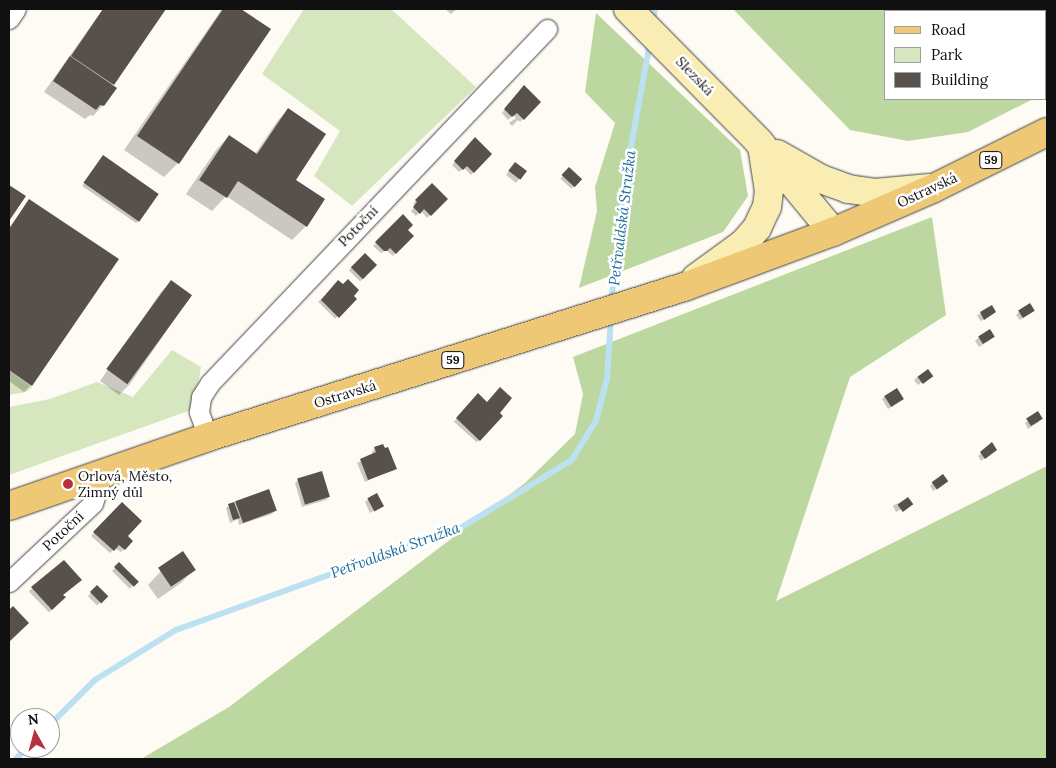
<!DOCTYPE html>
<html>
<head>
<meta charset="utf-8">
<style>
	body { margin:0 }
	#map { position:relative; width:1056px; height:768px; overflow:hidden; background:#fefbf4; font-family:Lora,serif }
	div>[style] { position:absolute }
	[style*='--x'] { left:calc(var(--x)*1px); top:calc(var(--y)*1px); width:calc(var(--w)*1px); rotate:calc(var(--a)*1deg) }
	.green>* { inset:0; background:#d6e7bf }
	.forest>* { inset:0; background:#bcd79f }
	.shadow>* { inset:0; background:#0003; transform-origin:0 0 }
	.stream>* { height:5.5px; margin:-2.75px; padding:0 2.75px; transform-origin:2.75px; border-radius:2.75px; background:#bce2f2 }
	.building>* { inset:0; background:#58504d; transform-origin:0 0 }
	.roads { filter:drop-shadow(0 0 1px #434343) drop-shadow(0 0 1px #434343) }
	.street>* { height:19px; margin:-9.5px; padding:0 9.5px; transform-origin:9.5px; border-radius:9.5px; background:#fff }
	.secondary>* { height:28px; margin:-14px; padding:0 14px; transform-origin:14px; border-radius:14px; background:#f9edb4 }
	.primary>* { height:28px; margin:-14px; padding:0 14px; transform-origin:14px; border-radius:14px; background:#eec874 }
	.dots>* { width:14px; height:14px; translate:-50% -50%; box-sizing:border-box; border:2px solid #fff; border-radius:50% }
	span { translate:-50% -50%; white-space:nowrap; text-align:center; line-height:1.15; -webkit-text-stroke:5px #fff; paint-order:stroke }
	.shield-label span { padding:1px 4px; background:#fff; border:1px solid; border-radius:4px; -webkit-text-stroke-width:0 }
	.shield-label { font-size:12px; color:#101010; font-weight:700 }
	.street-label { font-size:14px; color:#101010 }
	.poi-label { font-size:14px; color:#101010 }
	.left { translate:0 -50%; text-align:left }
	.water-label { font-size:15px; color:#216e9a; font-style:italic }
	.frame { position:absolute; inset:0; border:10px solid #101010; pointer-events:none }
	.legend { position:absolute; left:884px; top:10px; width:162px; height:90px; box-sizing:border-box; background:#fff; border:1px solid #9f9f9f; margin:0; padding:6px 9px; list-style:none; font-size:15px; color:#101010 }
	.legend li { display:flex; align-items:center; gap:10px; height:25px }
	.legend b { width:25px; border:1px solid #9f9f9f }
	.north { position:absolute; left:10px; top:708px; width:50px; height:50px; box-sizing:border-box; background:#fff; border:1px solid #9f9f9f; border-radius:50%; rotate:353deg; font-size:14px; font-weight:700; line-height:20px; text-align:center; color:#101010 }
	.north::after { content:''; display:block; margin:auto; width:18px; height:22px; background:#b73141; clip-path:polygon(50% 0,100% 100%,50% 72%,0 100%) }
</style>
</head>
<body>
<div id="map">
	<div class="green">
		<div style="clip-path:polygon(304px 9px,391px 9px,476px 87px,352px 206px,314px 176px,340px 131px,262px 74px)"></div>
		<div style="clip-path:polygon(172px 350px,201px 367px,194px 409px,9px 475px,9px 407px,50px 399px,97px 382px,133px 397px)"></div>
		<div style="clip-path:polygon(9px 371px,32px 387px,26px 392px,9px 395px)"></div>
	</div>
	<div class="forest">
		<div style="clip-path:polygon(733px 9px,1047px 9px,1047px 91px,1045px 93px,1045px 11px,885px 11px,885px 99px,1033px 99px,968px 132px,908px 141px,850px 130px)"></div>
		<div style="clip-path:polygon(596px 13px,740px 150px,748px 196px,723px 232px,579px 288px,597px 211px,595px 187px,615px 123px,585px 92px)"></div>
		<div style="clip-path:polygon(932px 217px,946px 315px,850px 377px,776px 601px,1047px 466px,1047px 759px,141px 759px,229px 707px,525px 483px,575px 434px,583px 394px,573px 357px)"></div>
	</div>
	<div class="shadow">
		<div style="clip-path:polygon(103px 9px,164px 9px,111px 86px,103px 105px,93px 116px,90px 115px,85px 119px,44px 92px)"></div>
		<div style="clip-path:polygon(222px 9px,239px 9px,270px 29px,178px 163px,164px 177px,124px 150px)"></div>
		<div style="clip-path:polygon(445px 9px,457px 9px,451px 14px)"></div>
		<div style="clip-path:polygon(521px 90px,539px 102px,520px 122px,518px 120px,512px 126px,509px 123px,516px 118px,513px 115px,508px 120px,502px 113px)"></div>
		<div style="clip-path:polygon(288px 110px,294px 180px,306px 226px,292px 240px,226px 196px,212px 211px,186px 194px,216px 150px,229px 136px,255px 154px,278px 120px)"></div>
		<div style="clip-path:polygon(472px 142px,491px 154px,471px 175px,464px 168px,459px 172px,452px 165px)"></div>
		<div style="clip-path:polygon(103px 157px,140px 220px,136px 223px,82px 186px)"></div>
		<div style="clip-path:polygon(512px 166px,525px 171px,516px 183px,506px 175px)"></div>
		<div style="left:569px;top:169px;width:15px;height:13px;rotate:42deg"></div>
		<div style="clip-path:polygon(432px 184px,446px 199px,427px 218px,421px 211px,416px 216px,411px 211px,415px 206px,413px 204px)"></div>
		<div style="clip-path:polygon(29px 201px,31px 385px,24px 392px,9px 381px,9px 228px)"></div>
		<div style="clip-path:polygon(403px 216px,406px 230px,412px 236px,393px 256px,386px 250px,381px 253px,373px 246px)"></div>
		<div style="left:365px;top:254px;width:16px;height:23px;rotate:45deg"></div>
		<div style="clip-path:polygon(171px 282px,191px 295px,130px 384px,119px 395px,100px 381px,161px 292px)"></div>
		<div style="left:338px;top:282px;width:24px;height:28px;rotate:45deg"></div>
		<div style="left:991px;top:306px;width:7px;height:17px;rotate:56deg"></div>
		<div style="clip-path:polygon(1019px 312px,1030px 313px,1020px 320px,1016px 315px)"></div>
		<div style="clip-path:polygon(978px 338px,990px 340px,979px 347px,975px 341px)"></div>
		<div style="clip-path:polygon(931px 376px,918px 385px,914px 380px,917px 377px)"></div>
		<div style="left:478px;top:395px;width:31px;height:36px;rotate:42deg"></div>
		<div style="clip-path:polygon(885px 396px,903px 399px,888px 409px,882px 399px)"></div>
		<div style="clip-path:polygon(1038px 413px,1039px 422px,1028px 429px,1025px 423px)"></div>
		<div style="clip-path:polygon(992px 444px,992px 453px,981px 461px,978px 456px)"></div>
		<div style="clip-path:polygon(375px 448px,395px 468px,365px 482px,357px 463px,373px 455px,372px 452px)"></div>
		<div style="clip-path:polygon(298px 480px,329px 497px,326px 500px,302px 507px,295px 483px)"></div>
		<div style="clip-path:polygon(933px 483px,944px 484px,933px 491px,930px 486px)"></div>
		<div style="clip-path:polygon(376px 494px,382px 506px,370px 513px,365px 502px)"></div>
		<div style="left:908px;top:498px;width:7px;height:17px;rotate:63deg"></div>
		<div style="clip-path:polygon(236px 501px,275px 511px,272px 514px,239px 525px,238px 519px,230px 523px,226px 508px)"></div>
		<div style="clip-path:polygon(122px 504px,127px 536px,132px 541px,121px 552px,115px 548px,110px 553px,91px 536px)"></div>
		<div style="left:119px;top:564px;width:25px;height:10px;rotate:45deg"></div>
		<div style="clip-path:polygon(194px 569px,181px 583px,158px 599px,148px 585px,161px 571px)"></div>
		<div style="left:44px;top:577px;width:29px;height:21px;rotate:46deg"></div>
		<div style="left:97px;top:587px;width:13px;height:13px;rotate:45deg"></div>
	</div>
	<div class="stream">
		<div style="--x:653;--y:21;--w:12;--a:-81"></div>
		<div style="--x:611;--y:303;--w:124;--a:-83.5"></div>
		<div style="--x:625;--y:180;--w:139;--a:-79.7"></div>
		<div style="--x:50;--y:725;--w:64;--a:-45"></div>
		<div style="--x:95;--y:680;--w:95;--a:-31.7"></div>
		<div style="--x:176;--y:630;--w:304;--a:-19.8"></div>
		<div style="--x:462;--y:527;--w:129;--a:-31.3"></div>
		<div style="--x:572;--y:460;--w:46;--a:-58.4"></div>
		<div style="--x:596;--y:421;--w:43;--a:-75.3"></div>
		<div style="--x:607;--y:379;--w:62;--a:-86.3"></div>
		<div style="--x:16;--y:759;--w:16;--a:-45"></div>
	</div>
	<div class="building">
		<div style="clip-path:polygon(103px 9px,166px 9px,114px 85px,71px 56px)"></div>
		<div style="clip-path:polygon(223px 9px,241px 9px,271px 29px,179px 164px,137px 136px)"></div>
		<div style="clip-path:polygon(70px 56px,117px 88px,104px 106px,100px 105px,96px 110px,53px 81px)"></div>
		<div style="clip-path:polygon(524px 85px,541px 102px,524px 120px,517px 113px,512px 117px,504px 109px)"></div>
		<div style="clip-path:polygon(288px 108px,326px 134px,296px 180px,325px 199px,307px 227px,238px 181px,227px 198px,199px 180px,229px 135px,257px 154px)"></div>
		<div style="clip-path:polygon(475px 137px,492px 154px,474px 173px,467px 166px,463px 170px,454px 161px)"></div>
		<div style="left:103px;top:155px;width:68px;height:34px;rotate:35deg"></div>
		<div style="left:515px;top:162px;width:15px;height:11px;rotate:37deg"></div>
		<div style="left:569px;top:167px;width:18px;height:11px;rotate:43deg"></div>
		<div style="clip-path:polygon(432px 183px,448px 199px,431px 216px,424px 209px,420px 214px,413px 207px,417px 202px,415px 200px)"></div>
		<div style="clip-path:polygon(9px 185px,26px 196px,9px 221px)"></div>
		<div style="clip-path:polygon(29px 199px,119px 259px,32px 386px,9px 370px,9px 229px)"></div>
		<div style="clip-path:polygon(403px 214px,413px 225px,408px 230px,414px 236px,396px 254px,390px 248px,387px 251px,384px 251px,375px 242px)"></div>
		<div style="left:365px;top:253px;width:17px;height:20px;rotate:45deg"></div>
		<div style="clip-path:polygon(348px 279px,359px 290px,354px 296px,357px 299px,339px 318px,321px 300px,338px 280px,343px 284px)"></div>
		<div style="left:171px;top:280px;width:26px;height:110px;rotate:36deg"></div>
		<div style="left:1030px;top:303px;width:9px;height:14px;rotate:58deg"></div>
		<div style="clip-path:polygon(992px 305px,996px 312px,984px 320px,980px 312px)"></div>
		<div style="left:990px;top:329px;width:9px;height:14px;rotate:58deg"></div>
		<div style="left:928px;top:369px;width:9px;height:13px;rotate:54deg"></div>
		<div style="clip-path:polygon(500px 387px,512px 398px,500px 413px,503px 416px,480px 441px,456px 418px,478px 393px,487px 402px)"></div>
		<div style="left:897px;top:388px;width:13px;height:15px;rotate:58deg"></div>
		<div style="left:1038px;top:411px;width:9px;height:14px;rotate:58deg"></div>
		<div style="clip-path:polygon(992px 442px,997px 450px,985px 459px,980px 452px)"></div>
		<div style="clip-path:polygon(383px 444px,385px 448px,388px 447px,397px 469px,368px 480px,360px 459px,376px 452px,374px 447px)"></div>
		<div style="left:322px;top:471px;width:27px;height:26px;rotate:73deg"></div>
		<div style="left:943px;top:474px;width:9px;height:14px;rotate:54deg"></div>
		<div style="left:269px;top:489px;width:23px;height:36px;rotate:70deg"></div>
		<div style="left:377px;top:493px;width:15px;height:11px;rotate:62deg"></div>
		<div style="left:908px;top:497px;width:9px;height:13px;rotate:54deg"></div>
		<div style="clip-path:polygon(122px 502px,142px 521px,128px 536px,133px 541px,125px 550px,119px 545px,114px 551px,93px 532px)"></div>
		<div style="clip-path:polygon(234px 502px,240px 518px,233px 520px,228px 504px)"></div>
		<div style="left:183px;top:551px;width:23px;height:30px;rotate:56deg"></div>
		<div style="clip-path:polygon(64px 560px,82px 580px,63px 595px,66px 597px,52px 610px,31px 587px)"></div>
		<div style="left:119px;top:562px;width:28px;height:7px;rotate:45deg"></div>
		<div style="left:97px;top:585px;width:16px;height:10px;rotate:45deg"></div>
		<div style="clip-path:polygon(13px 606px,29px 623px,9px 642px,9px 610px)"></div>
	</div>
	<div class="roads">
		<div class="street">
			<div style="--x:9;--y:19;--w:12;--a:-55"></div>
			<div style="--x:208;--y:437;--w:27;--a:-110"></div>
			<div style="--x:199;--y:412;--w:15;--a:-82"></div>
			<div style="--x:201;--y:397;--w:17;--a:-57"></div>
			<div style="--x:210;--y:383;--w:489;--a:-46.4"></div>
			<div style="--x:9;--y:582;--w:115;--a:-43.2"></div>
			<div style="--x:93;--y:503;--w:33;--a:-72"></div>
		</div>
		<div class="secondary">
			<div style="--x:628;--y:9;--w:185;--a:45.4"></div>
			<div style="--x:758;--y:141;--w:118;--a:50.5"></div>
			<div style="--x:777;--y:154;--w:51;--a:29.6"></div>
			<div style="--x:821;--y:179;--w:29;--a:20"></div>
			<div style="--x:848;--y:189;--w:27;--a:8"></div>
			<div style="--x:875;--y:193;--w:55;--a:-5.2"></div>
			<div style="--x:696;--y:278;--w:59;--a:-36.1"></div>
			<div style="--x:744;--y:243;--w:20;--a:-49"></div>
			<div style="--x:757;--y:228;--w:23;--a:-65"></div>
			<div style="--x:767;--y:207;--w:16;--a:-83"></div>
			<div style="--x:769;--y:191;--w:46;--a:-98.8"></div>
		</div>
		<div class="primary">
			<div style="--x:9;--y:506;--w:211;--a:-19.1"></div>
			<div style="--x:208;--y:437;--w:499;--a:-17.5"></div>
			<div style="--x:684;--y:287;--w:159;--a:-20.3"></div>
			<div style="--x:833;--y:232;--w:110;--a:-23.5"></div>
			<div style="--x:934;--y:188;--w:126;--a:-26.4"></div>
		</div>
	</div>
	<div class="dots">
		<div style="left:68px;top:484px;background:#b73141"></div>
	</div>
	<div class="shield-label">
		<span style="left:991px;top:160px">59</span>
		<span style="left:453px;top:360px">59</span>
	</div>
	<div class="street-label">
		<span style="left:695px;top:76px;rotate:46deg">Slezská</span>
		<span style="left:927px;top:190px;rotate:-25deg">Ostravská</span>
		<span style="left:358px;top:226px;rotate:-46deg">Potoční</span>
		<span style="left:345px;top:394px;rotate:-17deg">Ostravská</span>
		<span style="left:63px;top:531px;rotate:-43deg">Potoční</span>
	</div>
	<div class="poi-label">
		<span class="left" style="left:78px;top:484px">Orlová, Město,<br>Zimný důl</span>
	</div>
	<div class="water-label">
		<span style="left:622px;top:218px;rotate:-83deg">Petřvaldská Stružka</span>
		<span style="left:395px;top:550px;rotate:-20deg">Petřvaldská Stružka</span>
	</div>
	<div class="frame"></div>
	<ul class="legend">
	<li><b style="height:6px;background:#eec874"></b>Road</li>
	<li><b style="height:14px;background:#d6e7bf"></b>Park</li>
	<li><b style="height:14px;background:#58504d"></b>Building</li>
	</ul>
	<div class="north">N</div>
</div>
</body>
</html>
